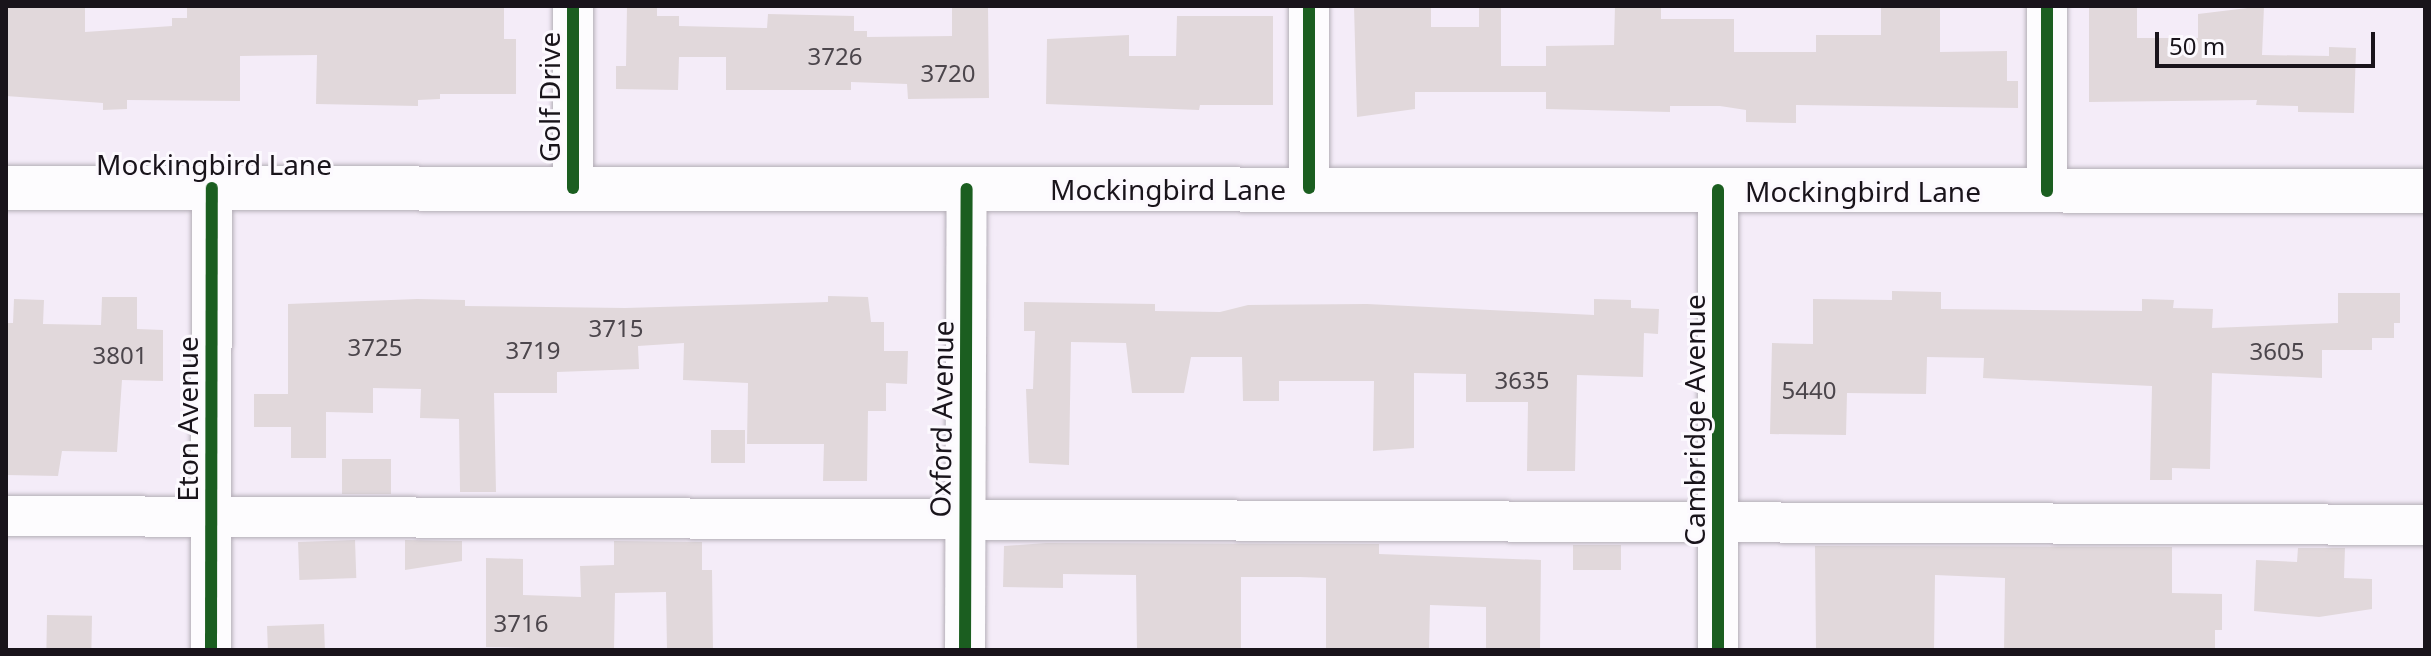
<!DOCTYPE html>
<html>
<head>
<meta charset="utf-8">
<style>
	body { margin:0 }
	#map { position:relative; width:2431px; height:656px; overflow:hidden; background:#f4ecf8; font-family:"Noto Sans",sans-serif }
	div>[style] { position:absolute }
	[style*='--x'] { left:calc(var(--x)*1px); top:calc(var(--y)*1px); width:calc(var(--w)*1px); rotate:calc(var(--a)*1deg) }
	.building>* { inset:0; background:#e1d8db; transform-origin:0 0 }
	.roads { filter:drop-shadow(0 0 2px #b4aeb7) drop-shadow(0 0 2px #b4aeb7) }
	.minor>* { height:40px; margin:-20px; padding:0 20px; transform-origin:20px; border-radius:20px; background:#fdfcfe }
	.major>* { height:44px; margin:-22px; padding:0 22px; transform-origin:22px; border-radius:22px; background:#fdfcfe }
	.cycleway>* { height:12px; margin:-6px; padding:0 6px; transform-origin:6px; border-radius:6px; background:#1b5e20 }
	span { translate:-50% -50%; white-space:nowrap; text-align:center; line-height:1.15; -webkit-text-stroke:6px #fcf9fe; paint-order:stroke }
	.number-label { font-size:24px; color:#4c464c }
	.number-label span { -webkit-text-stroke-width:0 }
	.street-label { font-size:28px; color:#19141b }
	.frame { position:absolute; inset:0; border:8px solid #19141b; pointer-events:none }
	.scale { position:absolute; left:2155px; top:32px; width:220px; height:36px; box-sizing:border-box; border:4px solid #19141b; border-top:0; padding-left:10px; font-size:24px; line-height:28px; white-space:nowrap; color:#19141b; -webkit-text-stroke:6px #fcf9fe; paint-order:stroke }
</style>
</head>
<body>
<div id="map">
	<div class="building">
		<div style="clip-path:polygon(6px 6px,85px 6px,85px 32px,172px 26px,172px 18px,187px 18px,187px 6px,504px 6px,504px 39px,516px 39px,516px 94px,440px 94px,440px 99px,418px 100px,418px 106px,316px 104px,317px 55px,240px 56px,240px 101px,127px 100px,127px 109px,103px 110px,103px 103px,6px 96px)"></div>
		<div style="clip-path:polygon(627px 6px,657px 6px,657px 16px,679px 16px,679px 26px,767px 28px,768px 14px,854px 16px,854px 31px,867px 31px,867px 37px,952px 36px,952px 6px,988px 6px,989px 98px,908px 99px,907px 84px,851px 82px,851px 90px,726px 90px,726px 57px,679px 57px,678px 90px,616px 89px,616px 66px,626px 66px)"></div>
		<div style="clip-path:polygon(1354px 6px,1431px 6px,1431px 27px,1479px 27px,1479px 6px,1501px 6px,1501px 66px,1546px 66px,1546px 46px,1614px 45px,1615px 6px,1661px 6px,1661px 19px,1734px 19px,1734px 52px,1816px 52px,1816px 35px,1881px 35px,1881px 6px,1940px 6px,1940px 52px,2007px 51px,2007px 81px,2018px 81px,2018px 108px,1796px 105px,1796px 123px,1746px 122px,1746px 110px,1720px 106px,1670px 106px,1670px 112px,1546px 109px,1546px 92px,1415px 92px,1415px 109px,1357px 117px)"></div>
		<div style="clip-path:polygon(2089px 6px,2137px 6px,2137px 38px,2198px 38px,2198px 14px,2264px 6px,2262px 55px,2329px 56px,2329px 47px,2356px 48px,2354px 113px,2298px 112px,2298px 106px,2256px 105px,2257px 100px,2089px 102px)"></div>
		<div style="clip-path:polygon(1177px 16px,1273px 16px,1273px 105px,1200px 105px,1199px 110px,1046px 104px,1047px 39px,1129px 35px,1129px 56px,1176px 56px)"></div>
		<div style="clip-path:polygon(1892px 291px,1941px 292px,1941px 309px,2142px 311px,2142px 299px,2174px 300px,2173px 308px,2213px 309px,2212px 328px,2338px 323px,2338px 293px,2400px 293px,2400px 323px,2394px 323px,2394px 338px,2372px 338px,2372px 350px,2322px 350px,2322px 378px,2212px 373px,2210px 469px,2172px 468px,2172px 480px,2150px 480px,2152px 386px,1983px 378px,1984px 358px,1927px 357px,1926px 394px,1847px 393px,1846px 435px,1770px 434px,1772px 343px,1813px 344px,1813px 299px,1892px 300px)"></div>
		<div style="clip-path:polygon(828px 296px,868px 297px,871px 322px,884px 322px,884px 351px,908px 351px,907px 384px,886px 383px,886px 411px,868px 411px,867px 481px,823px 481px,824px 444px,747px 444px,748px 383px,683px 380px,684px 343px,638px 346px,639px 369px,557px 372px,557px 393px,494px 393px,496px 492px,460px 492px,459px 419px,420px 418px,421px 389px,373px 388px,373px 413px,326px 412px,326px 458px,291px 458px,291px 427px,254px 427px,254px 394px,288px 394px,288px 304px,417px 299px,465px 300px,465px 306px,625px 308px,828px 302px)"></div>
		<div style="clip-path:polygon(102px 297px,137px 297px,137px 329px,163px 330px,163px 381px,122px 380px,117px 452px,62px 451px,58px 476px,6px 475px,6px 323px,13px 323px,14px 299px,44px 300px,43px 324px,101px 325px)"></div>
		<div style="clip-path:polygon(1594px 299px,1631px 300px,1631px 308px,1659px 309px,1658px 334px,1644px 333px,1643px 377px,1577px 375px,1575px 471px,1527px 471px,1528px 402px,1466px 402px,1466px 374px,1414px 373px,1414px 448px,1373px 451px,1374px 381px,1279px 381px,1279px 401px,1243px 401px,1242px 357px,1191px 357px,1184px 393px,1132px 393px,1126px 343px,1071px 342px,1069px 465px,1029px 463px,1026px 389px,1033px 389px,1035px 331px,1024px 331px,1024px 302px,1155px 304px,1155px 311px,1220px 312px,1248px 305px,1367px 304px,1594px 315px)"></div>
		<div style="left:711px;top:430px;width:34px;height:33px"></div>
		<div style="left:391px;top:459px;width:35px;height:49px;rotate:90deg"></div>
		<div style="left:355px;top:540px;width:38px;height:57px;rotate:88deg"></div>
		<div style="clip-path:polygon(405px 540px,462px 541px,462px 561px,405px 570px)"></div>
		<div style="clip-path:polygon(614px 541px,702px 542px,702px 570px,712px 570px,713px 650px,667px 650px,666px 592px,615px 593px,614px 650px,486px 647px,486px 558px,523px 559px,523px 595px,581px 597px,580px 566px,614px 565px)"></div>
		<div style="clip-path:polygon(1046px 543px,1379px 544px,1379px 554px,1541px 560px,1540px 650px,1486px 650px,1486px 607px,1430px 605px,1429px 650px,1326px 650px,1326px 578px,1300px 577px,1241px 577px,1241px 650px,1137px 650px,1136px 575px,1063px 574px,1063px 588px,1003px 587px,1004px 546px)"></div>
		<div style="left:1573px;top:545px;width:48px;height:25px"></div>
		<div style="clip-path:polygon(1815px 546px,2172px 547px,2172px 593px,2222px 594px,2222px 630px,2215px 630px,2215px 650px,2004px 650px,2005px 578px,1935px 575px,1934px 650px,1816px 650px)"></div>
		<div style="clip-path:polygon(2298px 548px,2345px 548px,2344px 578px,2372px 579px,2372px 609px,2319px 617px,2254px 611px,2256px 560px,2297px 562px)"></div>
		<div style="left:47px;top:615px;width:45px;height:35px;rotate:1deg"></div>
		<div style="left:324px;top:624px;width:26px;height:57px;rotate:88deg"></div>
	</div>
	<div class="roads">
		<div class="minor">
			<div style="--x:2047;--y:6;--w:185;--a:90"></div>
			<div style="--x:573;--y:188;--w:182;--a:-90"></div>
			<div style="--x:1309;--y:188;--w:182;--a:-90"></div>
			<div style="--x:1718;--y:190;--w:460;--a:90"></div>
			<div style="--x:6;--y:516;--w:2419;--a:0.21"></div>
			<div style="--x:211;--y:650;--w:462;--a:-89.9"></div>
			<div style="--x:965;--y:650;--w:461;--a:-89.8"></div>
		</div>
		<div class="major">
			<div style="--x:6;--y:188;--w:2419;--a:0.07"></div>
		</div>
	</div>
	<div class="cycleway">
		<div style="--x:2047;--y:6;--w:185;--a:90"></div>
		<div style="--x:573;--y:188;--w:182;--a:-90"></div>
		<div style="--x:1309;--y:188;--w:182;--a:-90"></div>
		<div style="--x:1718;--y:190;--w:460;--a:90"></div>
		<div style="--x:211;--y:650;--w:462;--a:-89.9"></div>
		<div style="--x:965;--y:650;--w:461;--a:-89.8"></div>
	</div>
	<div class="number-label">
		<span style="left:835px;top:56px">3726</span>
		<span style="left:948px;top:73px">3720</span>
		<span style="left:616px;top:328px">3715</span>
		<span style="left:375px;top:347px">3725</span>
		<span style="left:533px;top:350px">3719</span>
		<span style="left:2277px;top:351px">3605</span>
		<span style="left:120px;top:355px">3801</span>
		<span style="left:1522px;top:380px">3635</span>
		<span style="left:1809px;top:390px">5440</span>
		<span style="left:521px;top:623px">3716</span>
	</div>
	<div class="street-label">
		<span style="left:549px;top:97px;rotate:-90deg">Golf Drive</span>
		<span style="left:214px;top:164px">Mockingbird Lane</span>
		<span style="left:1168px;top:189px">Mockingbird Lane</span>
		<span style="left:1863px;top:191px">Mockingbird Lane</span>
		<span style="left:187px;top:419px;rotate:-90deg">Eton Avenue</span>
		<span style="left:941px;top:419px;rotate:-89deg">Oxford Avenue</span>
		<span style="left:1694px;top:420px;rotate:-90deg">Cambridge Avenue</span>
	</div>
	<div class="frame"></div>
	<div class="scale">50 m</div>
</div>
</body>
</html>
